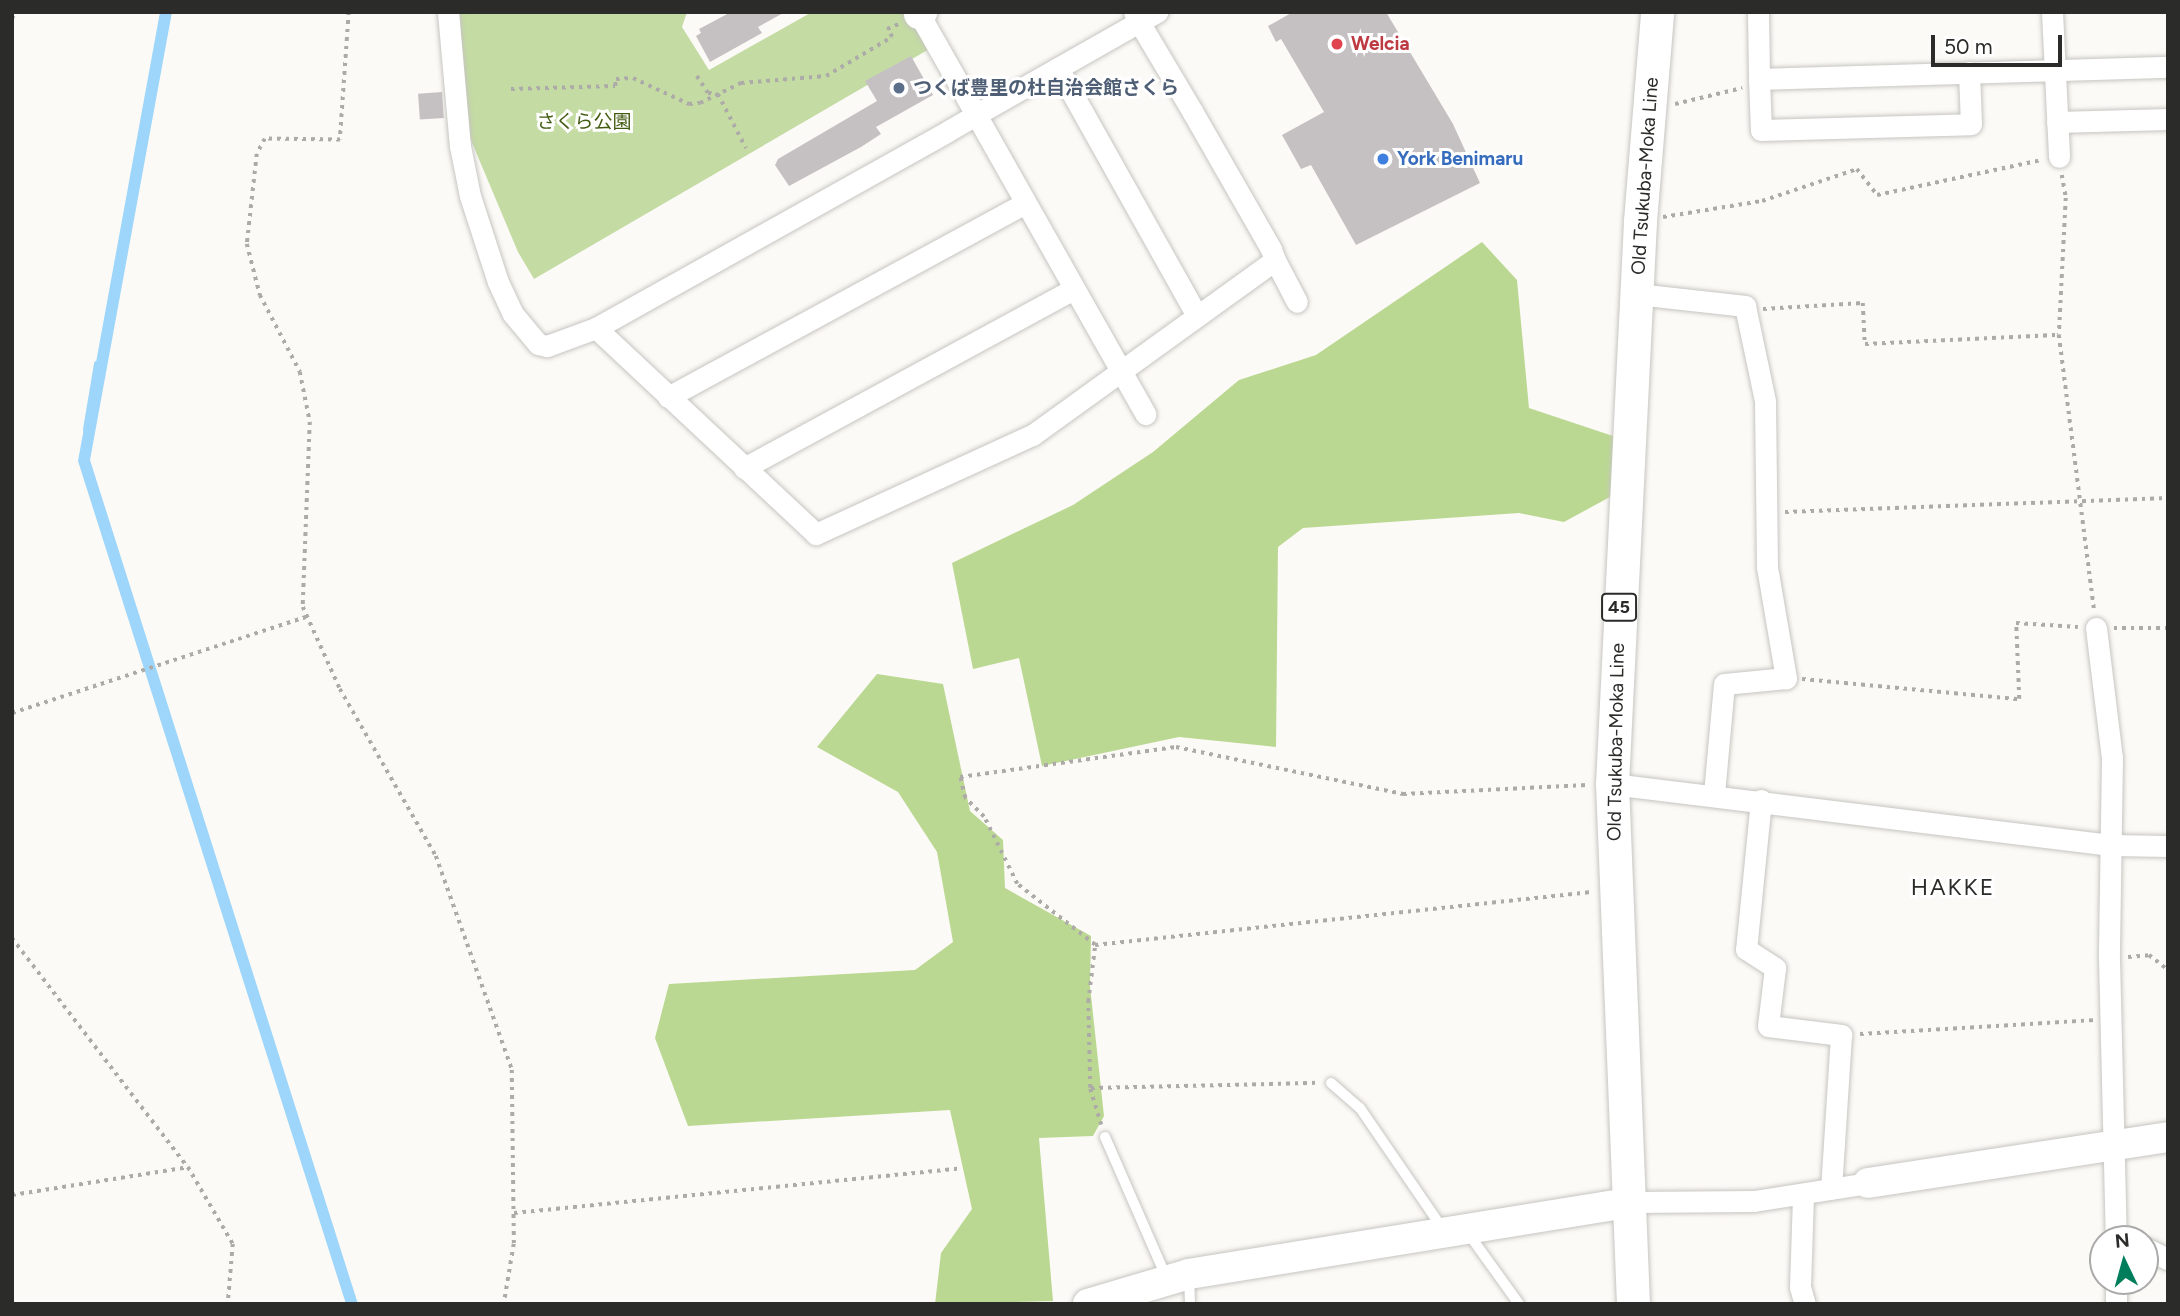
<!DOCTYPE html>
<html>
<head>
<meta charset="utf-8">
<style>
	body { margin:0 }
	#map { position:relative; width:2180px; height:1316px; overflow:hidden; background:#fcfaf6; font-family:Figtree,"Noto Sans JP",sans-serif }
	div>[style] { position:absolute }
	[style*='--x'] { left:calc(var(--x)*1px); top:calc(var(--y)*1px); width:calc(var(--w)*1px); rotate:calc(var(--a)*1deg) }
	.green>* { inset:0; background:#c4dba3 }
	.forest>* { inset:0; background:#bbd892 }
	.water>* { inset:0; background:#9dd6fa }
	.stream>* { height:5px; margin:-2.5px; padding:0 2.5px; transform-origin:2.5px; border-radius:2.5px; background:#9dd6fa }
	.building>* { inset:0; background:#c5c1c3; transform-origin:0 0 }
	.path>* { height:3.5px; margin-top:-1.75px; transform-origin:0; background:repeating-linear-gradient(90deg,#adaba8 0 3.5px,transparent 0 8.5px) }
	.roads { filter:drop-shadow(0 0 2px #c6c5c1) drop-shadow(0 0 2px #c6c5c1) }
	.lane>* { height:10px; margin:-5px; padding:0 5px; transform-origin:5px; border-radius:5px; background:#fff }
	.street>* { height:21px; margin:-10.5px; padding:0 10.5px; transform-origin:10.5px; border-radius:10.5px; background:#fff }
	.secondary>* { height:30px; margin:-15px; padding:0 15px; transform-origin:15px; border-radius:15px; background:#fff }
	.primary>* { height:33px; margin:-16.5px; padding:0 16.5px; transform-origin:16.5px; border-radius:16.5px; background:#fff }
	.dots>* { width:19px; height:19px; translate:-50% -50%; box-sizing:border-box; border:4px solid #fff; border-radius:50% }
	span { translate:-50% -50%; white-space:nowrap; text-align:center; line-height:1.15; -webkit-text-stroke:6px #fff; paint-order:stroke }
	.shield-label span { padding:2px 5px; background:#fff; border:2px solid; border-radius:5px; -webkit-text-stroke-width:0 }
	.shield-label { font-size:18px; color:#2b2b29; font-weight:700 }
	.health-label { font-size:19px; color:#be3a42; font-weight:700 }
	.left { translate:0 -50%; text-align:left }
	.service-label { font-size:19px; color:#4e5e75; font-weight:700 }
	.park-label { font-size:19px; color:#445c12 }
	.shop-label { font-size:19px; color:#366cbe; font-weight:700 }
	.street-label { font-size:19px; color:#2b2b29 }
	.quarter-label { font-size:23px; color:#2b2b29; letter-spacing:2px }
	.frame { position:absolute; inset:0; border:14px solid #2b2b29; pointer-events:none }
	.north { position:absolute; left:2089px; top:1225px; width:70px; height:70px; box-sizing:border-box; background:#fff; border:2px solid #aaaaa9; border-radius:50%; rotate:355deg; font-size:19px; font-weight:700; line-height:28px; text-align:center; color:#2b2b29 }
	.north::after { content:''; display:block; margin:auto; width:24px; height:32px; background:#007e5c; clip-path:polygon(50% 0,100% 100%,50% 72%,0 100%) }
	.scale { position:absolute; left:1931px; top:35px; width:131px; height:32px; box-sizing:border-box; border:4px solid #2b2b29; border-top:0; padding-left:9px; font-size:21px; line-height:24px; white-space:nowrap; color:#2b2b29; -webkit-text-stroke:5px #fff; paint-order:stroke }
</style>
</head>
<body>
<div id="map">
	<div class="green">
		<div style="clip-path:polygon(460px 12px,687px 12px,682px 27px,709px 70px,812px 12px,911px 12px,931px 48px,534px 279px,518px 252px,465px 126px)"></div>
	</div>
	<div class="forest">
		<div style="clip-path:polygon(1482px 242px,1517px 280px,1529px 408px,1637px 444px,1641px 480px,1564px 522px,1519px 513px,1303px 528px,1278px 547px,1276px 747px,1179px 737px,1042px 766px,1019px 658px,973px 669px,952px 563px,1073px 505px,1153px 452px,1239px 380px,1316px 355px)"></div>
		<div style="clip-path:polygon(877px 674px,943px 684px,970px 811px,1003px 840px,1005px 888px,1091px 936px,1090px 986px,1104px 1116px,1093px 1136px,1039px 1138px,1053px 1301px,935px 1304px,941px 1253px,972px 1209px,950px 1110px,688px 1126px,655px 1038px,669px 984px,915px 970px,953px 942px,937px 852px,898px 792px,817px 747px)"></div>
	</div>
	<div class="water">
		<div style="clip-path:polygon(160px 12px,172px 12px,90px 460px,358px 1304px,346px 1304px,78px 461px)"></div>
	</div>
	<div class="stream">
		<div style="--x:85;--y:429;--w:67;--a:-80.5"></div>
	</div>
	<div class="building">
		<div style="clip-path:polygon(731px 12px,785px 12px,758px 27px,762px 33px,710px 62px,696px 36px,701px 33px,699px 29px)"></div>
		<div style="clip-path:polygon(1293px 12px,1386px 12px,1453px 124px,1480px 183px,1356px 245px,1311px 165px,1301px 169px,1282px 135px,1324px 112px,1281px 39px,1276px 42px,1268px 26px)"></div>
		<div style="clip-path:polygon(911px 56px,933px 95px,876px 127px,881px 134px,861px 147px,789px 186px,775px 165px,778px 159px,877px 101px,865px 81px)"></div>
		<div style="left:442px;top:92px;width:26px;height:24px;rotate:86deg"></div>
	</div>
	<div class="path">
		<div style="--x:349;--y:12;--w:128;--a:94"></div>
		<div style="--x:340;--y:140;--w:75;--a:-179.2"></div>
		<div style="--x:265;--y:139;--w:17;--a:118"></div>
		<div style="--x:257;--y:154;--w:91;--a:96.3"></div>
		<div style="--x:247;--y:244;--w:53;--a:75.7"></div>
		<div style="--x:260;--y:295;--w:87;--a:62.5"></div>
		<div style="--x:300;--y:372;--w:51;--a:78.7"></div>
		<div style="--x:310;--y:422;--w:185;--a:92.2"></div>
		<div style="--x:303;--y:607;--w:90;--a:65.7"></div>
		<div style="--x:340;--y:689;--w:193;--a:60.1"></div>
		<div style="--x:436;--y:856;--w:227;--a:70.4"></div>
		<div style="--x:512;--y:1070;--w:174;--a:89.3"></div>
		<div style="--x:514;--y:1244;--w:61;--a:99.5"></div>
		<div style="--x:12;--y:19;--w:7;--a:-74"></div>
		<div style="--x:697;--y:76;--w:20;--a:57"></div>
		<div style="--x:708;--y:93;--w:10;--a:6"></div>
		<div style="--x:718;--y:94;--w:61;--a:62.6"></div>
		<div style="--x:511;--y:89;--w:104;--a:-1.7"></div>
		<div style="--x:615;--y:86;--w:7;--a:-82"></div>
		<div style="--x:616;--y:79;--w:17;--a:-3"></div>
		<div style="--x:633;--y:78;--w:62;--a:24.9"></div>
		<div style="--x:689;--y:104;--w:11;--a:-5"></div>
		<div style="--x:700;--y:103;--w:46;--a:-26"></div>
		<div style="--x:741;--y:83;--w:85;--a:-4.7"></div>
		<div style="--x:826;--y:76;--w:77;--a:-30.6"></div>
		<div style="--x:892;--y:37;--w:9;--a:-122"></div>
		<div style="--x:887;--y:29;--w:13;--a:-23"></div>
		<div style="--x:1675;--y:104;--w:69;--a:-13.4"></div>
		<div style="--x:2062;--y:175;--w:23;--a:80"></div>
		<div style="--x:2066;--y:198;--w:137;--a:92.9"></div>
		<div style="--x:2059;--y:335;--w:276;--a:82.7"></div>
		<div style="--x:1663;--y:217;--w:100;--a:-9.2"></div>
		<div style="--x:1762;--y:201;--w:100;--a:-18.6"></div>
		<div style="--x:1857;--y:169;--w:33;--a:52"></div>
		<div style="--x:1877;--y:195;--w:169;--a:-12"></div>
		<div style="--x:1763;--y:309;--w:100;--a:-3.4"></div>
		<div style="--x:1863;--y:303;--w:41;--a:87.2"></div>
		<div style="--x:1865;--y:344;--w:194;--a:-2.7"></div>
		<div style="--x:1785;--y:512;--w:383;--a:-2.1"></div>
		<div style="--x:2114;--y:628;--w:54;--a:0"></div>
		<div style="--x:1802;--y:679;--w:218;--a:5.3"></div>
		<div style="--x:2019;--y:699;--w:76;--a:-92.3"></div>
		<div style="--x:2016;--y:623;--w:62;--a:3.7"></div>
		<div style="--x:12;--y:713;--w:309;--a:-18.1"></div>
		<div style="--x:12;--y:938;--w:289;--a:52.5"></div>
		<div style="--x:188;--y:1167;--w:89;--a:59.7"></div>
		<div style="--x:233;--y:1244;--w:60;--a:94.8"></div>
		<div style="--x:1095;--y:945;--w:499;--a:-6.1"></div>
		<div style="--x:2128;--y:957;--w:21;--a:-5"></div>
		<div style="--x:2149;--y:955;--w:24;--a:38"></div>
		<div style="--x:1860;--y:1034;--w:234;--a:-3.4"></div>
		<div style="--x:1091;--y:1088;--w:227;--a:-1.3"></div>
		<div style="--x:1101;--y:1125;--w:39;--a:-107"></div>
		<div style="--x:1090;--y:1088;--w:86;--a:-91.3"></div>
		<div style="--x:1088;--y:1002;--w:57;--a:-83"></div>
		<div style="--x:1095;--y:945;--w:99;--a:-142"></div>
		<div style="--x:1017;--y:884;--w:75;--a:-116.2"></div>
		<div style="--x:984;--y:817;--w:27;--a:-135"></div>
		<div style="--x:965;--y:798;--w:22;--a:-103"></div>
		<div style="--x:960;--y:777;--w:218;--a:-7.9"></div>
		<div style="--x:1176;--y:747;--w:232;--a:11.7"></div>
		<div style="--x:1403;--y:794;--w:184;--a:-2.8"></div>
		<div style="--x:12;--y:1195;--w:178;--a:-9"></div>
		<div style="--x:514;--y:1213;--w:450;--a:-5.7"></div>
	</div>
	<div class="roads">
		<div class="lane">
			<div style="--x:1331;--y:1083;--w:38;--a:41"></div>
			<div style="--x:1360;--y:1108;--w:147;--a:55.6"></div>
			<div style="--x:1105;--y:1137;--w:155;--a:66.4"></div>
			<div style="--x:1468;--y:1233;--w:87;--a:54.3"></div>
			<div style="--x:1189;--y:1275;--w:29;--a:88"></div>
		</div>
		<div class="street">
			<div style="--x:448;--y:12;--w:135;--a:84.9"></div>
			<div style="--x:460;--y:146;--w:51;--a:78.7"></div>
			<div style="--x:470;--y:196;--w:90;--a:72"></div>
			<div style="--x:498;--y:282;--w:35;--a:65"></div>
			<div style="--x:513;--y:314;--w:39;--a:50"></div>
			<div style="--x:538;--y:344;--w:9;--a:13"></div>
			<div style="--x:547;--y:346;--w:52;--a:-20.2"></div>
			<div style="--x:918;--y:12;--w:462;--a:60.5"></div>
			<div style="--x:1134;--y:12;--w:11;--a:63"></div>
			<div style="--x:1139;--y:22;--w:104;--a:59.2"></div>
			<div style="--x:1192;--y:111;--w:159;--a:60.2"></div>
			<div style="--x:1271;--y:249;--w:12;--a:70"></div>
			<div style="--x:1275;--y:260;--w:299;--a:144.2"></div>
			<div style="--x:1032;--y:435;--w:238;--a:155.4"></div>
			<div style="--x:816;--y:534;--w:301;--a:-136.9"></div>
			<div style="--x:596;--y:328;--w:403;--a:-29.2"></div>
			<div style="--x:948;--y:131;--w:34;--a:-30"></div>
			<div style="--x:977;--y:114;--w:186;--a:-29.6"></div>
			<div style="--x:1139;--y:22;--w:21;--a:-29"></div>
			<div style="--x:1758;--y:12;--w:67;--a:89.1"></div>
			<div style="--x:1759;--y:79;--w:409;--a:-1.7"></div>
			<div style="--x:2052;--y:12;--w:145;--a:87.2"></div>
			<div style="--x:1058;--y:68;--w:284;--a:60.7"></div>
			<div style="--x:1759;--y:79;--w:51;--a:87.8"></div>
			<div style="--x:1761;--y:130;--w:210;--a:-1.6"></div>
			<div style="--x:1971;--y:124;--w:52;--a:-92.2"></div>
			<div style="--x:2057;--y:122;--w:111;--a:-1.5"></div>
			<div style="--x:1275;--y:260;--w:47;--a:62.4"></div>
			<div style="--x:1637;--y:294;--w:109;--a:6.3"></div>
			<div style="--x:1745;--y:306;--w:97;--a:78.1"></div>
			<div style="--x:1765;--y:401;--w:166;--a:89.3"></div>
			<div style="--x:1767;--y:567;--w:113;--a:80.3"></div>
			<div style="--x:1786;--y:678;--w:62;--a:174.5"></div>
			<div style="--x:1724;--y:684;--w:109;--a:95.2"></div>
			<div style="--x:668;--y:397;--w:406;--a:-28.5"></div>
			<div style="--x:744;--y:468;--w:375;--a:-28.5"></div>
			<div style="--x:2096;--y:628;--w:131;--a:83"></div>
			<div style="--x:2112;--y:758;--w:200;--a:90.9"></div>
			<div style="--x:2109;--y:958;--w:281;--a:88.6"></div>
			<div style="--x:1612;--y:784;--w:503;--a:6.97"></div>
			<div style="--x:2111;--y:845;--w:57;--a:1"></div>
			<div style="--x:1761;--y:800;--w:150;--a:95.7"></div>
			<div style="--x:1746;--y:949;--w:35;--a:33"></div>
			<div style="--x:1775;--y:968;--w:58;--a:96.9"></div>
			<div style="--x:1768;--y:1026;--w:74;--a:7"></div>
			<div style="--x:1841;--y:1035;--w:154;--a:93.7"></div>
			<div style="--x:1803;--y:1196;--w:91;--a:91.9"></div>
			<div style="--x:1800;--y:1287;--w:18;--a:74"></div>
			<div style="--x:1632;--y:1202;--w:122;--a:-0.5"></div>
			<div style="--x:1754;--y:1201;--w:115;--a:-9"></div>
			<div style="--x:2145;--y:1248;--w:25;--a:26"></div>
			<div style="--x:2116;--y:1281;--w:23;--a:90"></div>
		</div>
		<div class="secondary">
			<div style="--x:919;--y:14;--w:4;--a:-34"></div>
			<div style="--x:1868;--y:1183;--w:304;--a:-8.7"></div>
			<div style="--x:1088;--y:1304;--w:105;--a:-16.5"></div>
			<div style="--x:1189;--y:1274;--w:449;--a:-9.2"></div>
		</div>
		<div class="primary">
			<div style="--x:1633;--y:1304;--w:520;--a:-92.31"></div>
			<div style="--x:1612;--y:784;--w:564;--a:-87.15"></div>
			<div style="--x:1640;--y:221;--w:210;--a:-85.3"></div>
		</div>
	</div>
	<div class="dots">
		<div style="left:1337px;top:44px;background:#e0444e"></div>
		<div style="left:899px;top:88px;background:#5c6f8a"></div>
		<div style="left:1383px;top:159px;background:#3f7fe0"></div>
	</div>
	<div class="shield-label">
		<span style="left:1619px;top:607px">45</span>
	</div>
	<div class="health-label">
		<span class="left" style="left:1351px;top:44px">Welcia</span>
	</div>
	<div class="service-label">
		<span class="left" style="left:913px;top:88px">つくば豊里の杜自治会館さくら</span>
	</div>
	<div class="park-label">
		<span style="left:584px;top:122px">さくら公園</span>
	</div>
	<div class="shop-label">
		<span class="left" style="left:1397px;top:159px">York Benimaru</span>
	</div>
	<div class="street-label">
		<span style="left:1645px;top:176px;rotate:-86deg">Old Tsukuba-Moka Line</span>
		<span style="left:1616px;top:742px;rotate:-89deg">Old Tsukuba-Moka Line</span>
	</div>
	<div class="quarter-label">
		<span style="left:1953px;top:887px">HAKKE</span>
	</div>
	<div class="frame"></div>
	<div class="north">N</div>
	<div class="scale">50 m</div>
</div>
</body>
</html>
